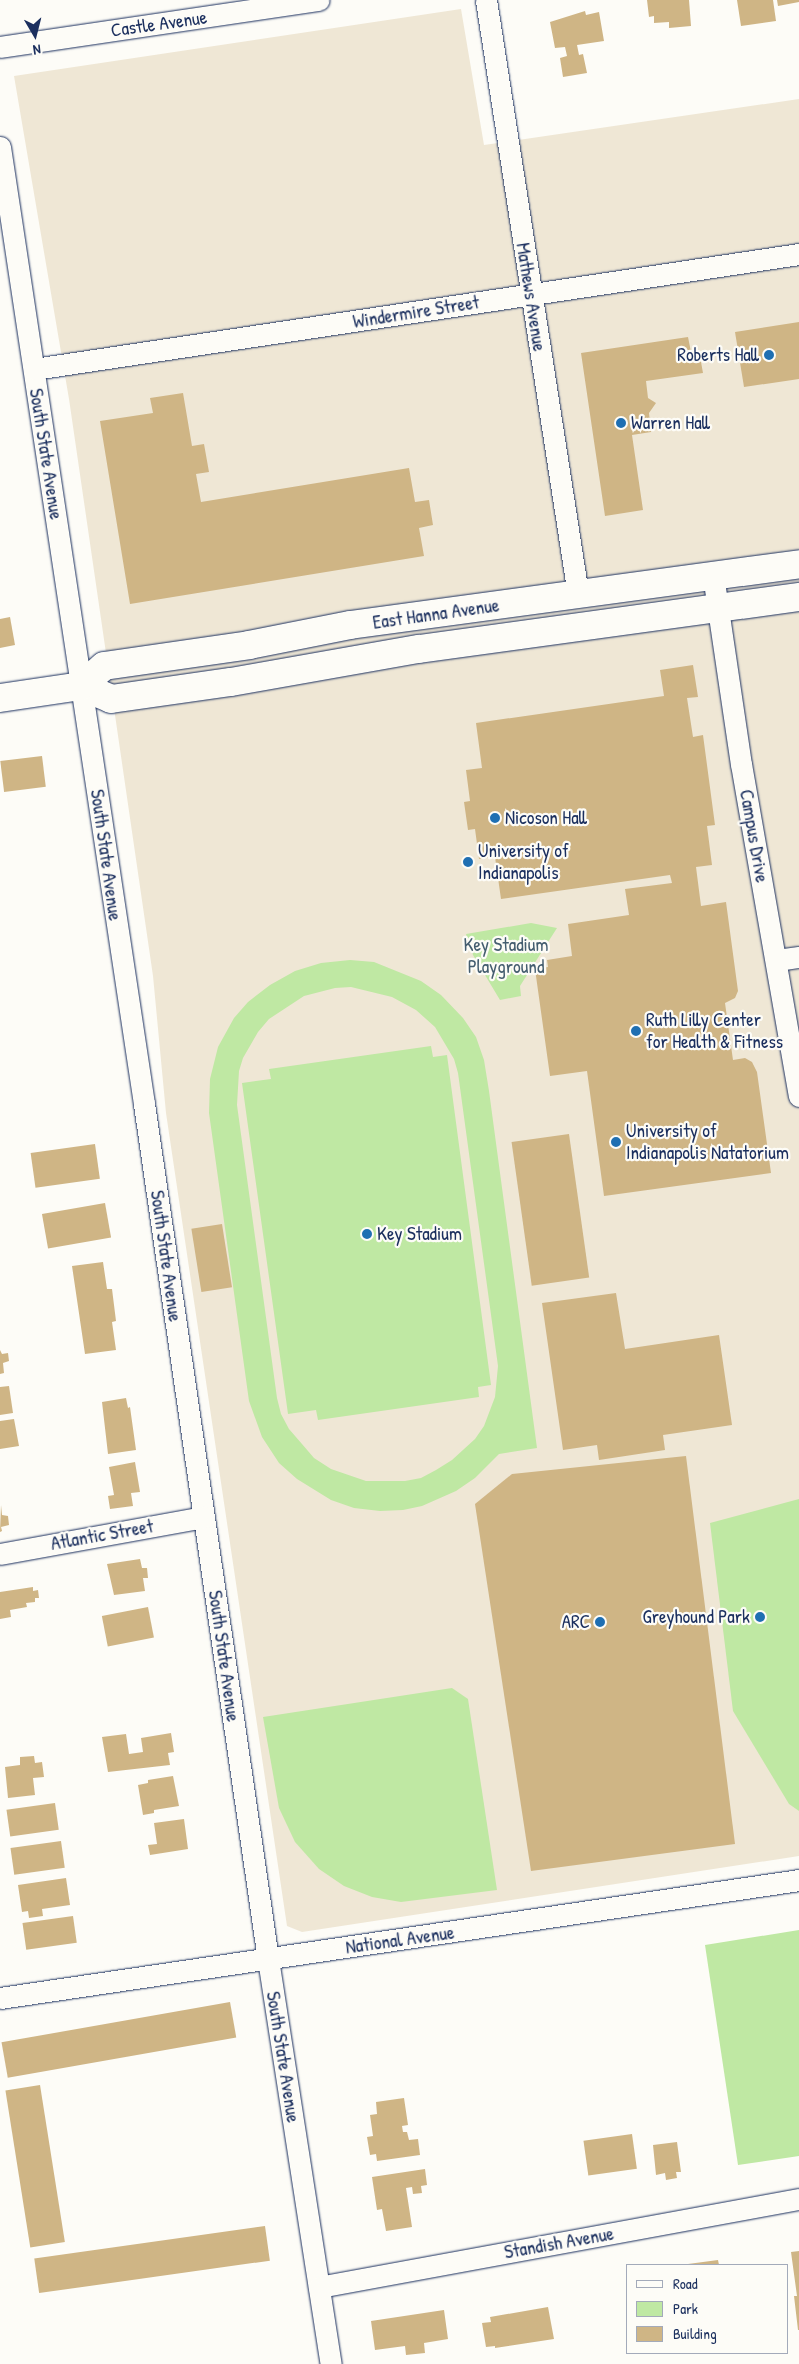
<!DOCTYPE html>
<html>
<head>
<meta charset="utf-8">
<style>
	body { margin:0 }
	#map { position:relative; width:799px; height:2364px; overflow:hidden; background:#fdfcf7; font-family:"Patrick Hand",sans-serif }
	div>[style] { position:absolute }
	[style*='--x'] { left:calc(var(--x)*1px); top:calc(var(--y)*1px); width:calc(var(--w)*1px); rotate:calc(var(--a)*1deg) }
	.built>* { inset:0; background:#efe7d5 }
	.green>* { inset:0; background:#bfe8a3 }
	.building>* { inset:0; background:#cfb585; transform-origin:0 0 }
	.roads { filter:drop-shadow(0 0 1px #1b2f5e) drop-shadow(0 0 1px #1b2f5e) }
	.minor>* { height:21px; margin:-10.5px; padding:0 10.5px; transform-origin:10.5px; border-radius:10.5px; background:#fdfcf7 }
	.secondary>* { height:28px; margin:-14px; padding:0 14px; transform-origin:14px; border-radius:14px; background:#fdfcf7 }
	.dots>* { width:14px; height:14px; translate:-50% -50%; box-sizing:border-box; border:2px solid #fdfcf7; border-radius:50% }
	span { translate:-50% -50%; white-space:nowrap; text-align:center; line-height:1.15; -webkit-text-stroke:4.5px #fdfcf7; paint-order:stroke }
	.street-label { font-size:19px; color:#1b2f5e }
	.poi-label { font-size:19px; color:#1b2f5e }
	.right { translate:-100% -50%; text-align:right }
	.left { translate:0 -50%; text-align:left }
	.park-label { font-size:19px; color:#445d6f }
	.legend { position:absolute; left:626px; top:2264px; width:162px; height:90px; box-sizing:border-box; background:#fdfcf7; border:1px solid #a3aaba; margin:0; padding:6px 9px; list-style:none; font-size:15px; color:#1b2f5e }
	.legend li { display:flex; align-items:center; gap:10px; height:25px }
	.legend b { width:25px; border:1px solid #a3aaba }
	.north { position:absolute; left:10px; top:10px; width:50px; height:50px; -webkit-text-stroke:4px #fdfcf7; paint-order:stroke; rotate:172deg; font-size:14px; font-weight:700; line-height:20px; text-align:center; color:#1b2f5e }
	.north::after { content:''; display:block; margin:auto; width:18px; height:22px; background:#1b2f5e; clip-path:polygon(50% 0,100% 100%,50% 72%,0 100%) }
</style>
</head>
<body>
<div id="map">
	<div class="built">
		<div style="clip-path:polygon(461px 9px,484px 145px,799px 99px,799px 1856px,302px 1932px,287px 1926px,166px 1113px,153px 976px,69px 399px,14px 76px)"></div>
	</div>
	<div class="green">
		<div style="clip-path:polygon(531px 923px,557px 928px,520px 986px,521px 996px,500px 1000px,473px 955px,466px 934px)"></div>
		<div style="clip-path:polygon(evenodd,350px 960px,374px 962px,421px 981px,441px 995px,463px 1018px,476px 1037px,484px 1060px,489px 1091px,537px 1448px,499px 1454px,475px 1478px,456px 1491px,422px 1506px,403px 1510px,380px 1511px,354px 1508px,331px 1500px,297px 1479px,279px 1463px,262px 1437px,249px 1401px,209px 1113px,210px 1079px,218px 1047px,234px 1018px,248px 1002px,270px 985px,295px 971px,321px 963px,350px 960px,351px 987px,392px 997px,416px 1010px,435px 1027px,454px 1059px,458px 1073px,498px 1366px,495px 1397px,484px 1426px,475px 1439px,452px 1460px,436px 1470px,421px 1478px,405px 1481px,366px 1481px,331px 1469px,314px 1458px,302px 1444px,289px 1429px,281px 1414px,277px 1398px,237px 1105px,239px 1071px,243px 1058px,258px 1032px,269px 1019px,304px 996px,335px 988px,351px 987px)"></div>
		<div style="clip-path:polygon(431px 1046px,433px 1057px,447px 1055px,491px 1385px,478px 1387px,479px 1397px,318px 1420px,316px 1410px,288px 1414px,242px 1083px,271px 1079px,269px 1069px)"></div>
		<div style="clip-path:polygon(799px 1499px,799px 1811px,789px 1804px,733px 1711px,710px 1523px)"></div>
		<div style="clip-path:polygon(452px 1688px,468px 1699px,497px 1890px,401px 1902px,372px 1897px,344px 1886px,319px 1869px,295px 1842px,279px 1808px,263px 1717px)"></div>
		<div style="clip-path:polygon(799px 1930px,799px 2156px,738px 2165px,705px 1945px)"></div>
	</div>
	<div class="building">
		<div style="clip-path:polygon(647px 0,689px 0,691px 26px,669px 28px,669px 22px,654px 23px,654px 16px,649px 17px)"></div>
		<div style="clip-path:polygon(737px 0,773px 0,776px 21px,741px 26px)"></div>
		<div style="clip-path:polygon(777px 0,799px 0,799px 2px,778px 6px)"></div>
		<div style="clip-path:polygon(585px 11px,586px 15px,599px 12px,604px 41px,577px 45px,579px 55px,583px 54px,587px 73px,563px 77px,560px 58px,567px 56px,565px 47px,555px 48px,550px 22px)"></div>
		<div style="clip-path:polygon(799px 322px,799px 379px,744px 387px,735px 332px)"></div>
		<div style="clip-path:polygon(688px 337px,691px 352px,699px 351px,703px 373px,646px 381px,648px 398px,656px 403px,649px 413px,651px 432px,632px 435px,643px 510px,605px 516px,581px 353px)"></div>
		<div style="clip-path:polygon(183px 393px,192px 446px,204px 444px,209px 472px,196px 474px,201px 502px,409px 468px,415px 502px,429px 500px,433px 525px,419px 528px,424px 556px,130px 604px,100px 421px,153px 413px,150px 398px)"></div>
		<div style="clip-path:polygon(10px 617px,15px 645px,0 648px,0 619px)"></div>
		<div style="clip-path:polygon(693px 665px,698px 697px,687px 698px,693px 737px,703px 735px,715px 825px,707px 826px,712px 865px,696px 867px,701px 906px,726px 902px,738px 991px,735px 998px,725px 1003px,733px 1060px,745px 1058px,752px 1062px,757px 1072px,771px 1173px,604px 1196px,587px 1071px,550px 1076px,535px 969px,548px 967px,547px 960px,572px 956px,568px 924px,629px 915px,625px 889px,672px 883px,670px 875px,501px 899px,495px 857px,479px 859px,475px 829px,468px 830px,464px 802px,470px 801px,466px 770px,482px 768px,476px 723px,664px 696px,660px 670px)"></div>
		<div style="left:42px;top:756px;width:31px;height:42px;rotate:83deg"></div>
		<div style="left:569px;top:1134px;width:145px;height:58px;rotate:82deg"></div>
		<div style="left:95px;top:1144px;width:35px;height:65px;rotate:82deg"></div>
		<div style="left:105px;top:1203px;width:35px;height:64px;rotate:80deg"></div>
		<div style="left:222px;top:1224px;width:64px;height:31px;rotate:81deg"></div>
		<div style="clip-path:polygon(103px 1262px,107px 1289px,112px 1289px,116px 1321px,112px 1322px,116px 1350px,85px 1354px,72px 1266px)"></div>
		<div style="clip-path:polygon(616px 1293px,625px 1349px,719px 1335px,732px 1425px,663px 1435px,665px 1450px,599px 1460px,597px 1445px,563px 1450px,542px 1303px)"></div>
		<div style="clip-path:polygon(0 1350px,2px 1354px,8px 1353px,9px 1361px,3px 1363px,4px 1373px,0 1374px)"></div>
		<div style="clip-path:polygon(9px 1386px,13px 1413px,0 1415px,0 1387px)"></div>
		<div style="clip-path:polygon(126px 1398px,128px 1408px,130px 1407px,136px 1450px,108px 1454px,102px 1402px)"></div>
		<div style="clip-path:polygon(14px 1419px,19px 1446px,0 1449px,0 1421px)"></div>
		<div style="clip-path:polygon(686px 1456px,735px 1844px,531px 1871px,475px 1504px,512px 1474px)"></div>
		<div style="clip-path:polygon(135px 1462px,140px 1492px,131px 1493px,133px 1506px,110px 1509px,108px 1496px,114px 1495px,109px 1467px)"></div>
		<div style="clip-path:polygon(1px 1505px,2px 1515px,8px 1516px,9px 1525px,1px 1527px,2px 1531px,0 1532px)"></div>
		<div style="clip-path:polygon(140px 1559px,142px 1568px,147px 1568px,148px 1578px,143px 1578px,145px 1591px,114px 1595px,107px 1564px)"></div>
		<div style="clip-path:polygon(33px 1587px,33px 1591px,38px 1590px,39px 1598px,35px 1598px,35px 1602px,26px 1603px,27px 1607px,10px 1610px,11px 1617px,0 1619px,0 1592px)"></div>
		<div style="left:148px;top:1607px;width:31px;height:47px;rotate:79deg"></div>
		<div style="clip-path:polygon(171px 1733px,174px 1752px,168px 1753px,170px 1765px,108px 1772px,102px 1737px,126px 1734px,129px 1754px,143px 1752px,141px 1738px)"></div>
		<div style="clip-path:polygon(34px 1756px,35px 1763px,42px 1762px,44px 1777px,33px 1778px,35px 1795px,8px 1798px,5px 1767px,20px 1765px,20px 1757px)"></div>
		<div style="clip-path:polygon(173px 1776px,179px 1806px,154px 1810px,154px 1813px,143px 1815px,138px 1785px,148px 1783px,148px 1780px)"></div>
		<div style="left:55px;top:1803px;width:27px;height:49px;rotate:82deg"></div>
		<div style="clip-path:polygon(184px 1819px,188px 1849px,150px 1855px,148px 1845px,157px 1844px,154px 1823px)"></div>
		<div style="left:61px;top:1841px;width:27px;height:51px;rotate:82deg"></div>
		<div style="clip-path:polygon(66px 1878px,70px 1905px,42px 1909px,43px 1916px,29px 1918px,28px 1911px,22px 1912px,18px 1885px)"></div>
		<div style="left:73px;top:1916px;width:27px;height:51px;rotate:82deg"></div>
		<div style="left:230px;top:2002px;width:36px;height:232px;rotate:80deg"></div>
		<div style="left:40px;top:2085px;width:159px;height:35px;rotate:81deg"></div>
		<div style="clip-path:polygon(404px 2098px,408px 2125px,402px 2126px,403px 2132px,407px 2132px,409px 2140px,418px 2139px,420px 2155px,377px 2161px,376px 2154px,370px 2155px,367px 2137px,373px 2136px,370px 2115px,377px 2114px,376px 2102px)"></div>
		<div style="left:632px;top:2134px;width:35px;height:49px;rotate:82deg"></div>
		<div style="clip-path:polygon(677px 2142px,681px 2172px,676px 2172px,677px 2178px,666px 2180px,665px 2173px,656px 2175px,653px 2145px)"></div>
		<div style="clip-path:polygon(425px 2169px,427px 2185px,421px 2186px,422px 2193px,413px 2194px,412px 2187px,406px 2188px,412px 2227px,386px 2231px,382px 2209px,377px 2210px,372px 2177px)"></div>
		<div style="left:265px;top:2226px;width:35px;height:233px;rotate:82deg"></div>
		<div style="clip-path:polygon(799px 2251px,799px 2330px,798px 2330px,794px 2296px,797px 2296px,791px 2252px)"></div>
		<div style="clip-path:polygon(718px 2260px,719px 2265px,688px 2265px,688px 2264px)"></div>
		<div style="clip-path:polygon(548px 2307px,554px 2339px,495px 2348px,495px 2346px,486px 2347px,482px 2323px,491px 2322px,490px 2317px)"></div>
		<div style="clip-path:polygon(444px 2310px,448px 2339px,424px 2343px,425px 2353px,406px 2355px,405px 2346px,375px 2350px,371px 2321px)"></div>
	</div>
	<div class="roads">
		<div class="minor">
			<div style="--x:486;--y:0;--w:601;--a:81.2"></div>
			<div style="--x:0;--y:47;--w:322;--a:-8.4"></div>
			<div style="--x:0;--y:147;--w:968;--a:81.44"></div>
			<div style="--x:144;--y:1104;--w:864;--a:81.75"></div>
			<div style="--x:268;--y:1959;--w:410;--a:81.2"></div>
			<div style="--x:34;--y:369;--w:774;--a:-8.55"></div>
			<div style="--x:713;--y:575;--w:191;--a:81.6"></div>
			<div style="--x:741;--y:764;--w:337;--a:80.1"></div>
			<div style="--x:777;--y:960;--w:22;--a:-8"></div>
			<div style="--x:0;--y:1554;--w:207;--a:-10.3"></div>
			<div style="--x:0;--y:1998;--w:808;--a:-8.4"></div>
			<div style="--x:319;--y:2287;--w:488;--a:-10.4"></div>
		</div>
		<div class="secondary">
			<div style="--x:81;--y:686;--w:33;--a:23"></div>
			<div style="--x:111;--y:699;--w:121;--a:-8.1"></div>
			<div style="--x:231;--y:682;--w:191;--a:-10"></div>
			<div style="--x:419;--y:649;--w:384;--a:-7.8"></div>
			<div style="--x:0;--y:698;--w:82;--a:-8.4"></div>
			<div style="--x:81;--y:686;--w:30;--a:-41"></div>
			<div style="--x:104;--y:666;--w:147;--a:-8.2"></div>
			<div style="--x:249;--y:645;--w:103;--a:-11.2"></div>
			<div style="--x:350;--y:625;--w:453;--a:-7.7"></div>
		</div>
	</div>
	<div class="dots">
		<div style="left:769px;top:355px;background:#1f6fb2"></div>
		<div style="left:621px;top:423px;background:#1f6fb2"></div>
		<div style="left:495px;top:818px;background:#1f6fb2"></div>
		<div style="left:468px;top:862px;background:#1f6fb2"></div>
		<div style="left:636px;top:1031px;background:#1f6fb2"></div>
		<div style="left:616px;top:1142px;background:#1f6fb2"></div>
		<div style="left:367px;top:1234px;background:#1f6fb2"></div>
		<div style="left:760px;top:1617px;background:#1f6fb2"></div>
		<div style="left:600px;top:1622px;background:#1f6fb2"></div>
	</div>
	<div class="street-label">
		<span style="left:159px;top:24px;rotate:-8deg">Castle Avenue</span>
		<span style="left:531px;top:297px;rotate:81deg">Mathews Avenue</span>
		<span style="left:416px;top:312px;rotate:-9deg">Windermire Street</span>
		<span style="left:46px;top:454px;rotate:81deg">South State Avenue</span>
		<span style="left:436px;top:614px;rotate:-8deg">East Hanna Avenue</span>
		<span style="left:754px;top:836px;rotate:80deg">Campus Drive</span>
		<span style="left:106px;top:855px;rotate:82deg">South State Avenue</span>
		<span style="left:166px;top:1256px;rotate:82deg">South State Avenue</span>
		<span style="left:102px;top:1535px;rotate:-10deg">Atlantic Street</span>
		<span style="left:224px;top:1656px;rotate:82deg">South State Avenue</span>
		<span style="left:400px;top:1940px;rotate:-8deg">National Avenue</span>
		<span style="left:283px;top:2057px;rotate:81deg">South State Avenue</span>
		<span style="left:559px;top:2243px;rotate:-10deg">Standish Avenue</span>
	</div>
	<div class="poi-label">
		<span class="right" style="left:759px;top:355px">Roberts Hall</span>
		<span class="left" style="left:631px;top:423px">Warren Hall</span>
		<span class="left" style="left:505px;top:818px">Nicoson Hall</span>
		<span class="left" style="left:478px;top:862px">University of<br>Indianapolis</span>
		<span class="left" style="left:646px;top:1031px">Ruth Lilly Center<br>for Health &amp; Fitness</span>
		<span class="left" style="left:626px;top:1142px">University of<br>Indianapolis Natatorium</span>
		<span class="left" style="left:377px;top:1234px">Key Stadium</span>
		<span class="right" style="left:750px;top:1617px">Greyhound Park</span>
		<span class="right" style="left:590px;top:1622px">ARC</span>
	</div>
	<div class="park-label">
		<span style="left:506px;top:956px">Key Stadium<br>Playground</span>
	</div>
	<ul class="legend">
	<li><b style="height:6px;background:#fdfcf7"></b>Road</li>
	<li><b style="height:14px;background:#bfe8a3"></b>Park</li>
	<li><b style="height:14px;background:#cfb585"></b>Building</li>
	</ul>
	<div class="north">N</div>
</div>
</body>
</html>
